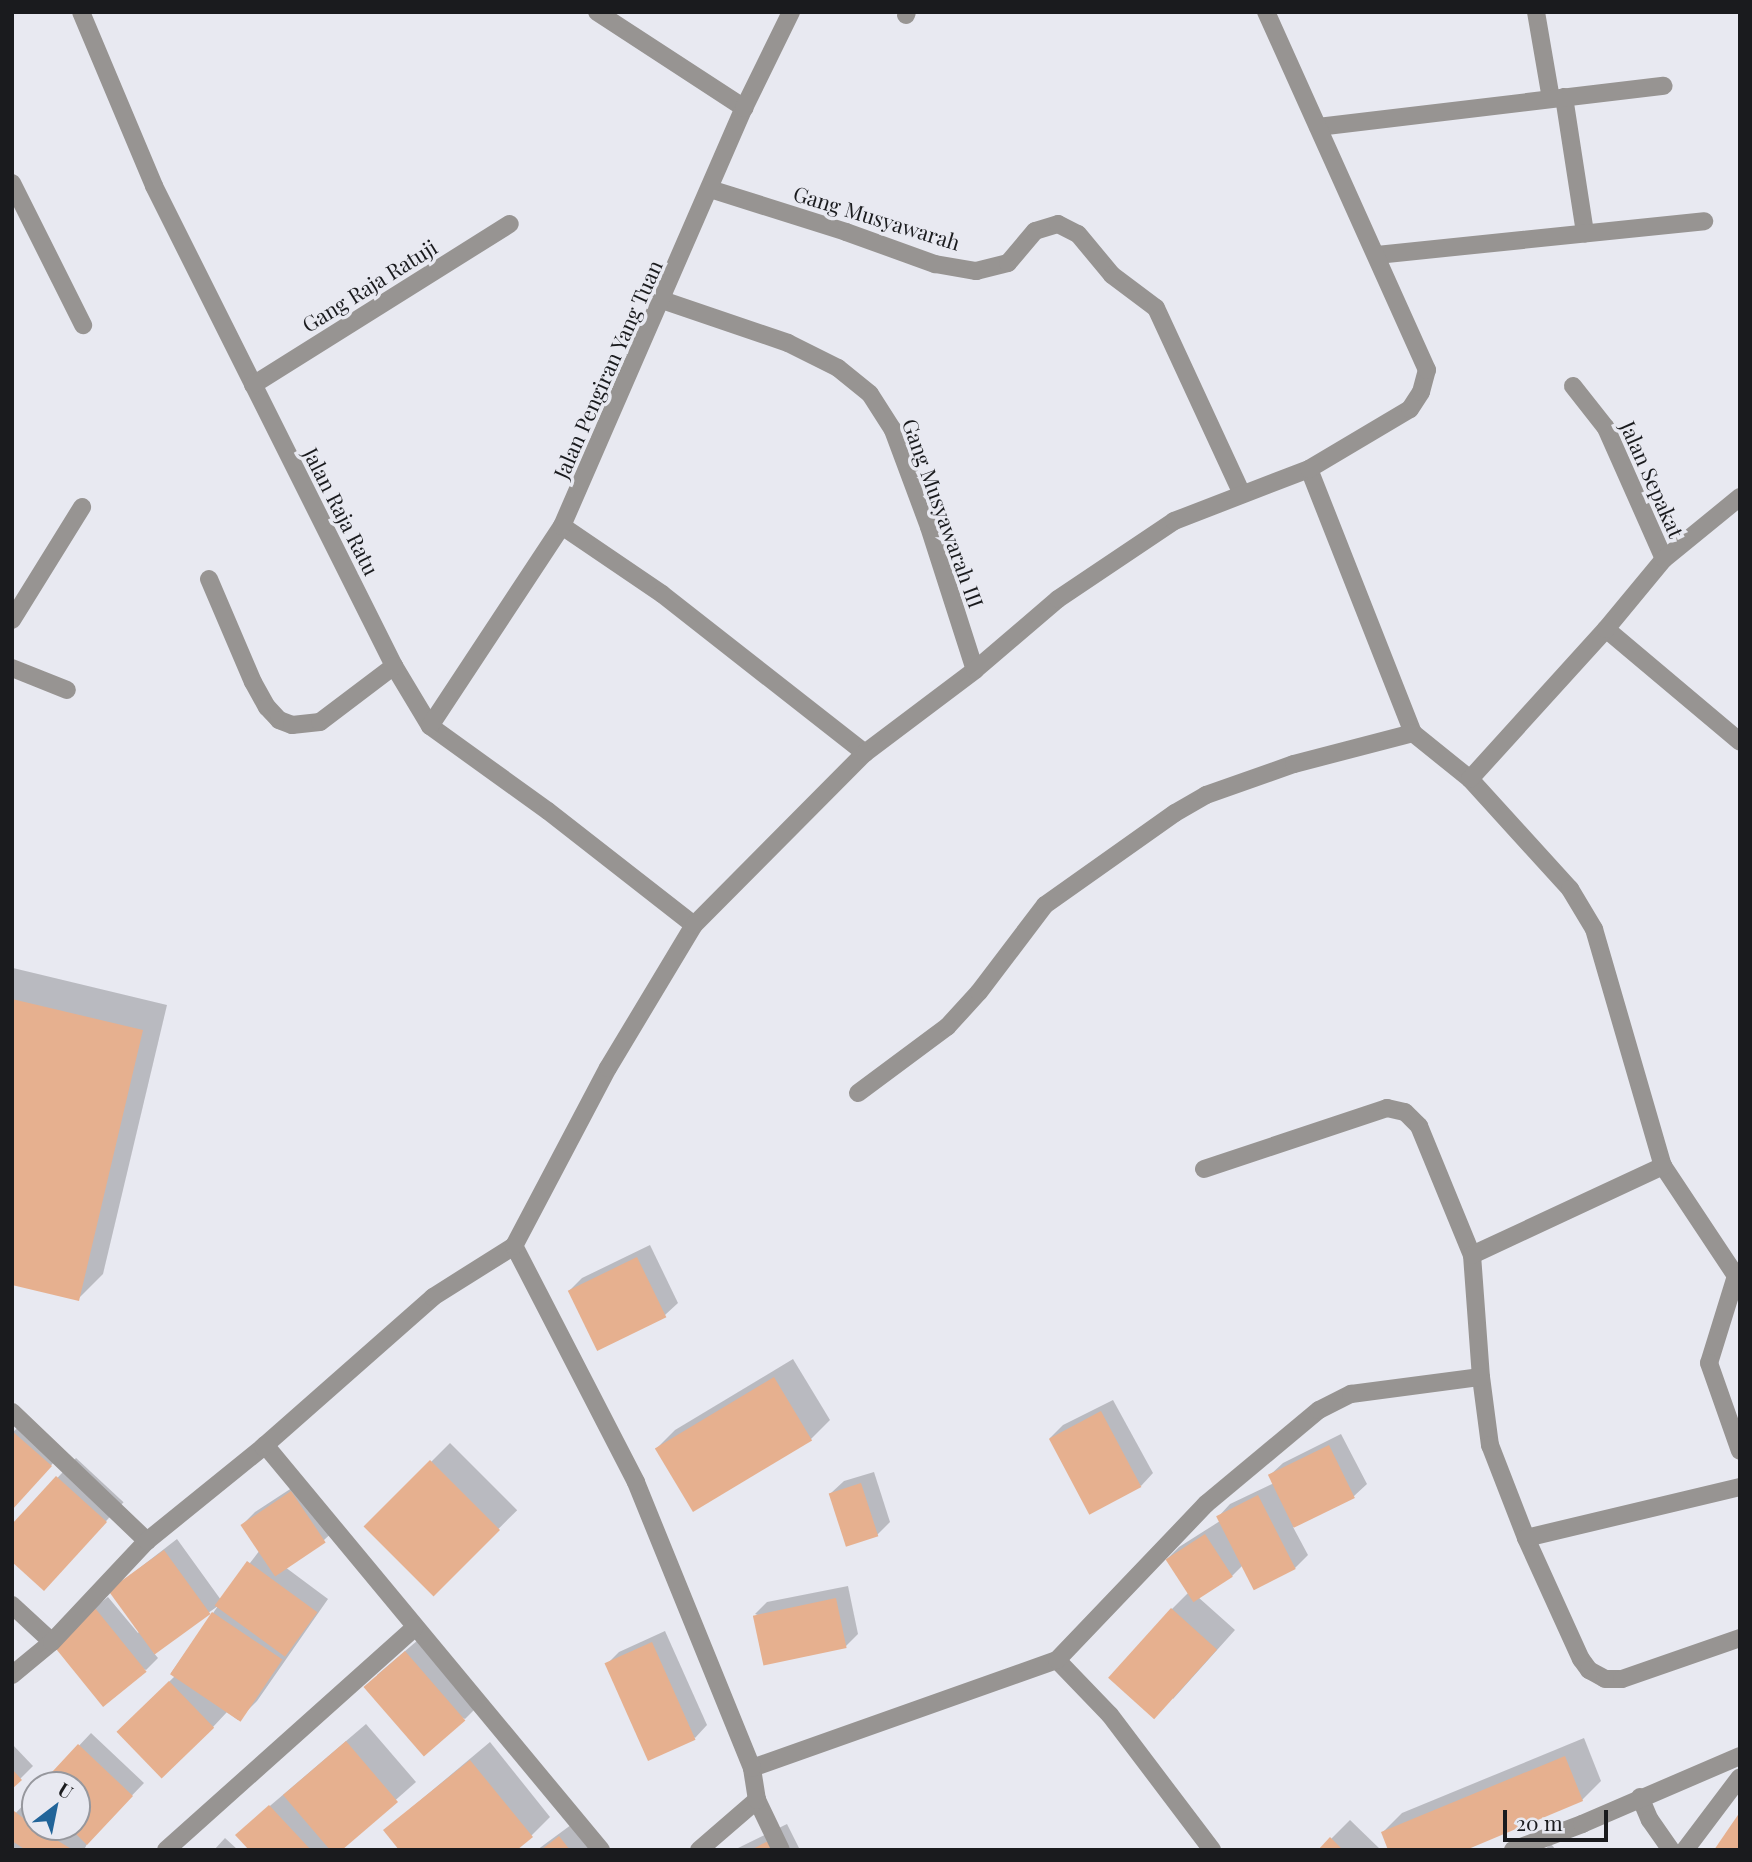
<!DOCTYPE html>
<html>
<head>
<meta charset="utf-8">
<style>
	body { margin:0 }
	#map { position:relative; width:1752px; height:1862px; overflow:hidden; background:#e8e9f1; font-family:"Playfair Display",serif }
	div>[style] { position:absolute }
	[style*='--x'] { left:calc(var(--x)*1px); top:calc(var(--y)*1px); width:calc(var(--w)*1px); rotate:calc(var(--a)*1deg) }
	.shadow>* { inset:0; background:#0003; transform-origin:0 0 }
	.building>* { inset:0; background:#e6b08f; transform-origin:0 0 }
	.minor>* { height:18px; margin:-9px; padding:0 9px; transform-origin:9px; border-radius:9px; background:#979492 }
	span { translate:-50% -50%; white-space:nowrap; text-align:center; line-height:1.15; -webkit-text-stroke:7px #e8e9f1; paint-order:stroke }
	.street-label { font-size:21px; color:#1a1b1e }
	.frame { position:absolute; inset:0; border:14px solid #1a1b1e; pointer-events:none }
	.north { position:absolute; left:21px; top:1771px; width:70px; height:70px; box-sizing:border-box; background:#e8e9f1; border:2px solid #96979d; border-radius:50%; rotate:32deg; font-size:19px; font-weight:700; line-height:28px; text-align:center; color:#1a1b1e }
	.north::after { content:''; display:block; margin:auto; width:24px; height:32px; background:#216499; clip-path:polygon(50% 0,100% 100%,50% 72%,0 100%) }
	.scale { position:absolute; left:1503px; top:1810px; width:105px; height:32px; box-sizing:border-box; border:4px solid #1a1b1e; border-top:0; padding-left:9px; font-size:21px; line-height:24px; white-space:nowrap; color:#1a1b1e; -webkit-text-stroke:5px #e8e9f1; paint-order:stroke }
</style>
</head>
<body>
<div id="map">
	<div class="shadow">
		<div style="clip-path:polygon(13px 968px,167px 1005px,103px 1274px,78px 1299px,12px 1283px)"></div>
		<div style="clip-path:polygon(650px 1245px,678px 1303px,665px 1315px,597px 1348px,569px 1291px,582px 1278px)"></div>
		<div style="clip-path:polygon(793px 1359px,830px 1420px,811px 1439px,694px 1509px,656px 1449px,675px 1430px)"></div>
		<div style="clip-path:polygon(1113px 1400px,1153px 1473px,1141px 1486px,1050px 1438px,1063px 1425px)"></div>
		<div style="clip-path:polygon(26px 1420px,63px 1452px,12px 1509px,12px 1433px)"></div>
		<div style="clip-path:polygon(1341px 1434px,1367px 1484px,1354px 1496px,1293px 1527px,1308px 1555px,1295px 1568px,1243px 1565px,1232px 1576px,1198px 1597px,1235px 1630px,1173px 1699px,1172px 1609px,1188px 1593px,1167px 1559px,1179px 1547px,1220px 1521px,1218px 1517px,1230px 1504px,1274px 1483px,1270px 1475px,1283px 1463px)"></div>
		<div style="left:450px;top:1443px;width:95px;height:119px;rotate:45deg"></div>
		<div style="left:76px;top:1458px;width:65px;height:93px;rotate:43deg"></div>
		<div style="clip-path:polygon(874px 1472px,890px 1522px,877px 1535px,831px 1493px,844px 1481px)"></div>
		<div style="clip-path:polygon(304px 1480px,337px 1528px,324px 1540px,285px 1567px,328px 1599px,257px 1701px,238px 1720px,227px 1712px,213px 1727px,119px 1731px,175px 1676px,171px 1673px,218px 1606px,153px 1652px,158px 1658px,146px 1670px,65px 1631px,108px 1597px,138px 1633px,140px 1631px,111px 1590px,177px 1539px,221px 1600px,260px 1550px,242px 1525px,255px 1512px)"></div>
		<div style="clip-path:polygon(848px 1586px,858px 1634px,846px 1646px,755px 1614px,767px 1602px)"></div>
		<div style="clip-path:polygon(665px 1631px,707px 1725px,695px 1738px,607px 1664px,619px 1652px)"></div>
		<div style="clip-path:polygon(418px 1640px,477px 1707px,465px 1719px,377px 1675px)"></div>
		<div style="clip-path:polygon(366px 1724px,416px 1782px,339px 1850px,251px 1850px,250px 1823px)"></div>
		<div style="clip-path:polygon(91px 1733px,144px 1783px,89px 1840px,84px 1850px,12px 1850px,12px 1817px,28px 1800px,35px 1804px,35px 1827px,77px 1827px,77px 1785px,42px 1785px)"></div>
		<div style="clip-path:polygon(1584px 1738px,1601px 1781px,1582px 1800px,1383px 1832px,1402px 1813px)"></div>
		<div style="clip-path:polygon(490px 1742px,550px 1817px,531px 1836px,385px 1830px)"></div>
		<div style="clip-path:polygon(12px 1744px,33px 1766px,12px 1787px)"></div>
		<div style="clip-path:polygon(579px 1819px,602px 1850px,537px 1850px)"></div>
		<div style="clip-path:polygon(1350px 1820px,1381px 1850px,1320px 1850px)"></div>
		<div style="clip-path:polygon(787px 1824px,800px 1850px,734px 1850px)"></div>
		<div style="clip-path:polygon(225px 1838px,238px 1850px,214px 1850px)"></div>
		<div style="clip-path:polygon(1551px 1844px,1556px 1850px,1544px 1850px)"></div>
	</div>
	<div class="building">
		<div style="clip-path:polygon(12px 999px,143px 1030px,79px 1301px,12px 1285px)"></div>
		<div style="left:637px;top:1257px;width:67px;height:77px;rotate:64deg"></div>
		<div style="left:774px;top:1377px;width:74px;height:139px;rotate:59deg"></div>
		<div style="left:1101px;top:1411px;width:86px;height:59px;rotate:62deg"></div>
		<div style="clip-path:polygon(12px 1431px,52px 1466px,12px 1510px)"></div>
		<div style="left:1329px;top:1445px;width:59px;height:68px;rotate:64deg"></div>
		<div style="left:430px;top:1460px;width:99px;height:94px;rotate:45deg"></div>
		<div style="clip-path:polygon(56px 1476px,107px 1522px,44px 1591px,12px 1562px,12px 1524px)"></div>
		<div style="left:861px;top:1483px;width:56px;height:34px;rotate:72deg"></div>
		<div style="left:291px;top:1491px;width:62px;height:61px;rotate:56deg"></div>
		<div style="left:1258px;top:1495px;width:83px;height:47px;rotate:63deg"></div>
		<div style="left:1205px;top:1534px;width:51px;height:47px;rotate:57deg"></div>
		<div style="left:164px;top:1550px;width:79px;height:69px;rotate:54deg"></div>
		<div style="left:247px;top:1561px;width:87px;height:55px;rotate:36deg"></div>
		<div style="left:836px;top:1598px;width:51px;height:85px;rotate:78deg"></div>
		<div style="left:95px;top:1608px;width:82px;height:56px;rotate:51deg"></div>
		<div style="left:1171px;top:1608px;width:62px;height:94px;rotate:42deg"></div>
		<div style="left:212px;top:1612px;width:85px;height:75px;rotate:34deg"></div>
		<div style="left:652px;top:1642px;width:107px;height:52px;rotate:66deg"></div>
		<div style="left:405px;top:1651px;width:92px;height:55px;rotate:49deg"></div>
		<div style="left:169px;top:1681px;width:65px;height:73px;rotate:46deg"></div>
		<div style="clip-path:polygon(346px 1741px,398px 1802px,342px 1850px,330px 1850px,283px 1795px)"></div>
		<div style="clip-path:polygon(78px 1744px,133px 1796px,87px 1845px,69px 1827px,77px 1827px,77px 1785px,40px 1785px)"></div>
		<div style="clip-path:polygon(1565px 1756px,1583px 1801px,1466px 1850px,1388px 1850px,1381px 1832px)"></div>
		<div style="clip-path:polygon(470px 1760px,533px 1837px,517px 1850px,399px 1850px,383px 1830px)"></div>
		<div style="clip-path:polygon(12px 1769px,22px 1780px,12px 1789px)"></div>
		<div style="clip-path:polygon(269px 1805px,311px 1850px,249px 1850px,235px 1835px)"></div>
		<div style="clip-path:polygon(14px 1811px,35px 1827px,73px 1850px,26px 1850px,12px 1841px)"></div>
		<div style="clip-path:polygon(1740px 1812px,1740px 1850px,1714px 1850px,1729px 1828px)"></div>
		<div style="clip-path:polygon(559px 1836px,570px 1850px,541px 1850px)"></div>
		<div style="clip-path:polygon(1330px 1837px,1343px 1850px,1318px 1850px)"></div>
		<div style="clip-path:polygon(768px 1841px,772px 1850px,751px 1850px)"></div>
	</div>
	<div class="minor">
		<div style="--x:81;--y:12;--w:189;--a:67.2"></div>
		<div style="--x:154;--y:186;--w:537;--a:63.43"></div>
		<div style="--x:394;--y:666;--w:70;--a:59"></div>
		<div style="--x:430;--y:726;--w:145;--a:35.8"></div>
		<div style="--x:548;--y:811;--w:185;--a:38"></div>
		<div style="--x:597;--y:12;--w:176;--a:33.1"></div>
		<div style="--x:1536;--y:12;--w:88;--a:80.2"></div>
		<div style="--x:906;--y:15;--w:3;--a:-72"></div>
		<div style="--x:1564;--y:97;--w:138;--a:81.2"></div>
		<div style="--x:1318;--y:127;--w:348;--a:-6.8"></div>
		<div style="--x:12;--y:183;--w:159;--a:63.4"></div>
		<div style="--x:710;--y:189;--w:143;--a:17.5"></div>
		<div style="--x:846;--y:232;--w:95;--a:19.8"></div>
		<div style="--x:935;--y:264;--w:42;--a:9.7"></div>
		<div style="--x:976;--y:271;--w:33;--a:-14"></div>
		<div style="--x:1008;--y:263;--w:42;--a:-49.8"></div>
		<div style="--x:1035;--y:231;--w:24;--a:-17"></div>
		<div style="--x:1058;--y:224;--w:22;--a:27"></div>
		<div style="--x:1078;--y:234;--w:53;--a:50.3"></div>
		<div style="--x:1112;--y:275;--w:55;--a:36.9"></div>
		<div style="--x:1156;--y:308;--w:205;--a:65.2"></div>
		<div style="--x:1377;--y:255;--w:329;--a:-5.9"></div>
		<div style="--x:662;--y:300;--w:133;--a:18.8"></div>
		<div style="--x:788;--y:343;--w:56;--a:26.6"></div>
		<div style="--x:838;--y:368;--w:41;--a:39.1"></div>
		<div style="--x:870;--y:394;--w:43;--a:57.4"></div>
		<div style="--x:893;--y:430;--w:103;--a:69.6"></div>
		<div style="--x:929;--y:527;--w:150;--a:72.2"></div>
		<div style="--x:253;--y:385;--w:303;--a:-32.1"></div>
		<div style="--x:1573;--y:386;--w:53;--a:51.8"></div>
		<div style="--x:1606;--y:428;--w:143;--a:66.1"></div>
		<div style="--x:1309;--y:469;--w:284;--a:68.5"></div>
		<div style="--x:1413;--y:733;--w:73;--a:38.9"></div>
		<div style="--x:1470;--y:779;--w:149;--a:47.7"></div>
		<div style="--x:1570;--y:889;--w:47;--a:59"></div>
		<div style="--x:1594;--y:929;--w:247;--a:73.8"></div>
		<div style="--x:1663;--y:1166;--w:132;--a:56.4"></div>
		<div style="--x:1736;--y:1276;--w:91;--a:107.2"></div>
		<div style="--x:1709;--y:1363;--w:93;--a:70.6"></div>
		<div style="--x:562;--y:526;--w:121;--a:34.2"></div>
		<div style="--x:662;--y:594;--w:258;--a:38.1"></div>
		<div style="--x:209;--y:579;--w:112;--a:66.9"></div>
		<div style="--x:253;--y:682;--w:29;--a:61"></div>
		<div style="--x:267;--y:707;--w:18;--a:47"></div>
		<div style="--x:279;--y:720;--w:14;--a:21"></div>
		<div style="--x:292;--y:725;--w:28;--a:-6"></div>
		<div style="--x:320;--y:722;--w:93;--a:-37.1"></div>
		<div style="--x:12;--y:620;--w:133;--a:-58.2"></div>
		<div style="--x:1606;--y:629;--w:175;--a:40.1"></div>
		<div style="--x:12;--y:668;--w:59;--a:21.8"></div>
		<div style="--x:430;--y:726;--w:240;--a:-56.6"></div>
		<div style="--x:562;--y:526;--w:456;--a:-66.5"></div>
		<div style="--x:744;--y:108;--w:107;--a:-63.9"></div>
		<div style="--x:1470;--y:779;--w:202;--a:-47.8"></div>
		<div style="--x:1606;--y:629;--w:91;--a:-50.4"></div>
		<div style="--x:1664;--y:559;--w:98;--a:-39.2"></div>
		<div style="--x:858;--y:1093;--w:111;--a:-36.6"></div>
		<div style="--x:947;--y:1027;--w:47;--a:-47.6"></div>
		<div style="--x:979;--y:992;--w:109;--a:-52.8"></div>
		<div style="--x:1045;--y:905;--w:159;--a:-35.3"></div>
		<div style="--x:1175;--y:813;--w:36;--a:-30"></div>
		<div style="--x:1206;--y:795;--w:93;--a:-19.4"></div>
		<div style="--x:1294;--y:764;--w:123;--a:-14.6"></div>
		<div style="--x:1204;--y:1169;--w:193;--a:-18.4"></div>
		<div style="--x:1387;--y:1108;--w:18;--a:13"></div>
		<div style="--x:1405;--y:1112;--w:20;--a:45"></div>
		<div style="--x:1419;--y:1126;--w:139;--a:67.7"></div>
		<div style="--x:1472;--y:1255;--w:122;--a:85.8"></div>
		<div style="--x:1481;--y:1377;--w:69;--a:82.5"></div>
		<div style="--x:1490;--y:1445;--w:100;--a:68.8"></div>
		<div style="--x:1526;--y:1538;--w:133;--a:65.6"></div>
		<div style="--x:1581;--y:1659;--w:14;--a:54"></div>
		<div style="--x:1589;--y:1670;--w:18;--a:29"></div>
		<div style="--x:1605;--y:1679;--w:17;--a:0"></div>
		<div style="--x:1622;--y:1679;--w:125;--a:-19.2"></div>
		<div style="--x:1472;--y:1255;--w:211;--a:-25"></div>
		<div style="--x:12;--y:1412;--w:187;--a:43.7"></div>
		<div style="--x:265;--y:1445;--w:526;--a:50.32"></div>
		<div style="--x:1526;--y:1538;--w:220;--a:-13.4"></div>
		<div style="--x:12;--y:1605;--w:54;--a:42.8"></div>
		<div style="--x:1057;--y:1660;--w:76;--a:46.1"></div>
		<div style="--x:1110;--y:1715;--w:169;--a:52.9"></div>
		<div style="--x:12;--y:1675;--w:52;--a:-39.5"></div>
		<div style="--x:52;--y:1642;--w:139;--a:-46.8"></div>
		<div style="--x:147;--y:1541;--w:149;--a:-39"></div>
		<div style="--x:263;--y:1447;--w:227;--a:-41.4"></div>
		<div style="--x:433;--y:1297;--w:96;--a:-32.2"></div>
		<div style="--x:752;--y:1768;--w:324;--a:-19.5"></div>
		<div style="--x:1057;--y:1660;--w:216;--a:-46.3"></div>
		<div style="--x:1206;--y:1504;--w:147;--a:-39.8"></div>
		<div style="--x:1319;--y:1410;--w:36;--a:-27"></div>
		<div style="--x:1351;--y:1394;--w:131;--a:-7.5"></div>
		<div style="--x:1640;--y:1797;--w:25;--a:67"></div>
		<div style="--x:1650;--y:1820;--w:37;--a:55"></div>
		<div style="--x:757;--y:1800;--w:55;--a:64.4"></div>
		<div style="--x:166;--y:1850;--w:333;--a:-41.8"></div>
		<div style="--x:699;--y:1850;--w:77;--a:-40.8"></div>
		<div style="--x:757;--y:1800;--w:32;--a:-99"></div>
		<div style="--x:752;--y:1768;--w:309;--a:-112.1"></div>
		<div style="--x:636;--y:1482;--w:266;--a:-117.3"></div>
		<div style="--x:514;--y:1246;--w:201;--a:-62.2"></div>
		<div style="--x:608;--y:1068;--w:167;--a:-59"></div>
		<div style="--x:694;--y:925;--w:243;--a:-45.2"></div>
		<div style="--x:865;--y:753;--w:138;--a:-37"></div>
		<div style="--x:975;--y:670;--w:109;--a:-40.5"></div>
		<div style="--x:1058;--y:599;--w:140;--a:-33.9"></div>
		<div style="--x:1174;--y:521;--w:145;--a:-21.1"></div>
		<div style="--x:1309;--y:469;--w:117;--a:-30.7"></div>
		<div style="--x:1410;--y:409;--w:20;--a:-57"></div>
		<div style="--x:1421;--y:392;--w:23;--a:-75"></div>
		<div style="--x:1427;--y:370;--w:393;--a:-114.2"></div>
		<div style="--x:1513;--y:1850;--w:74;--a:-20.6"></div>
		<div style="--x:1582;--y:1824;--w:172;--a:-23.3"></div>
		<div style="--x:1685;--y:1850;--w:91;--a:-53"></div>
	</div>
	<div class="street-label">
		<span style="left:877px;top:217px;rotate:17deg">Gang Musyawarah</span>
		<span style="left:369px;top:285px;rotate:-32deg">Gang Raja Ratuji</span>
		<span style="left:607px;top:369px;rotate:-66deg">Jalan Pengiran Yang Tuan</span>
		<span style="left:1653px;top:479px;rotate:66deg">Jalan Sepakat</span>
		<span style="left:342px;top:511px;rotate:63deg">Jalan Raja Ratu</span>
		<span style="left:944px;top:513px;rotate:70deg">Gang Musyawarah III</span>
	</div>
	<div class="frame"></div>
	<div class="north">U</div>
	<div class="scale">20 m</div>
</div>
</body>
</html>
